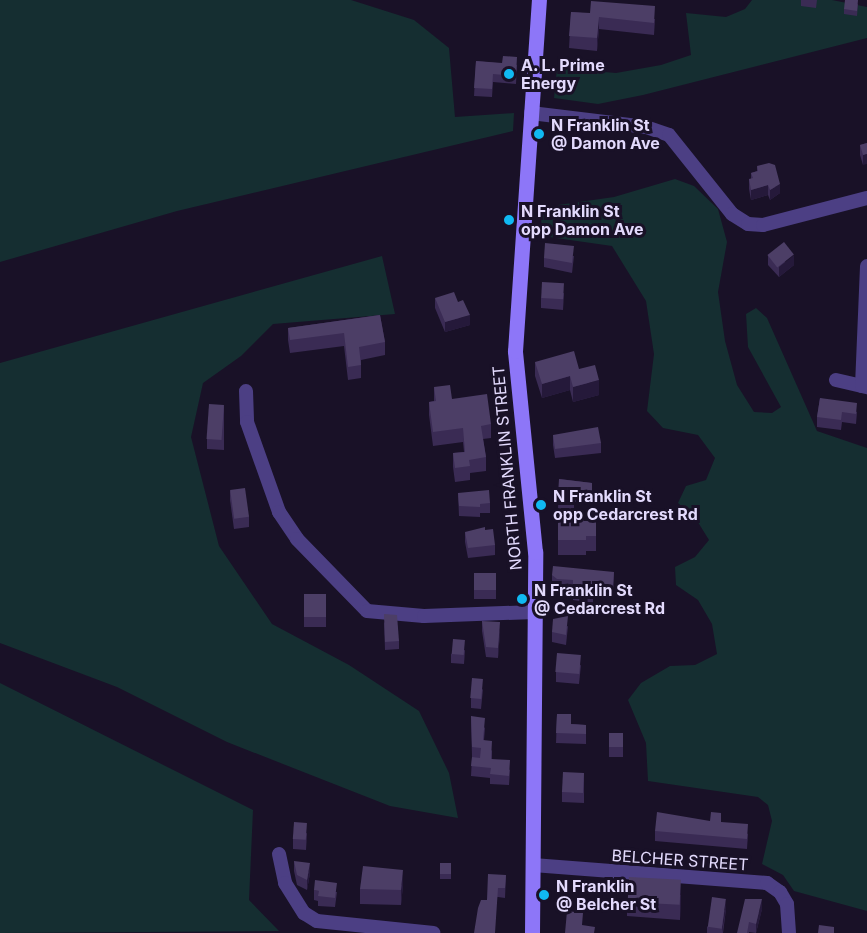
<!DOCTYPE html>
<html>
<head>
<meta charset="utf-8">
<style>
	body { margin:0 }
	#map { position:relative; width:867px; height:933px; overflow:hidden; background:#191127; font-family:Inter,sans-serif }
	div>[style] { position:absolute }
	[style*='--x'] { left:calc(var(--x)*1px); top:calc(var(--y)*1px); width:calc(var(--w)*1px); rotate:calc(var(--a)*1deg) }
	.green>* { inset:0; background:#152e31 }
	.street>* { height:14px; margin:-7px; padding:0 7px; transform-origin:7px; border-radius:7px; background:#4c3f84 }
	.secondary>* { height:15px; margin:-7.5px; padding:0 7.5px; transform-origin:7.5px; border-radius:7.5px; background:#8d76f8 }
	.wall>* { inset:0; background:#3a2b54; transform-origin:0 0 }
	.shaded-wall>* { inset:0; background:#25193a }
	.building>* { inset:0; background:#4c3e66; transform-origin:0 0 }
	.dots>* { width:16px; height:16px; translate:-50% -50%; box-sizing:border-box; border:3px solid #191127; border-radius:50% }
	span { translate:-50% -50%; white-space:nowrap; text-align:center; line-height:1.15; -webkit-text-stroke:6px #191127; paint-order:stroke }
	.poi-label { font-size:16px; color:#e3dafd; font-weight:700 }
	.left { translate:0 -50%; text-align:left }
	.street-label { font-size:16px; color:#e3dafd }
</style>
</head>
<body>
<div id="map">
	<div class="green">
		<div style="clip-path:polygon(0 0,351px 0,414px 20px,449px 48px,455px 117px,514px 113px,513px 131px,177px 211px,0 262px)"></div>
		<div style="clip-path:polygon(752px 0,832px 0,867px 7px,867px 38px,643px 95px,598px 104px,554px 98px,557px 68px,616px 73px,661px 65px,691px 55px,686px 13px,726px 17px,745px 9px)"></div>
		<div style="clip-path:polygon(675px 179px,694px 186px,718px 209px,727px 242px,718px 292px,725px 341px,737px 385px,754px 412px,772px 413px,781px 407px,748px 347px,746px 314px,756px 308px,767px 318px,817px 431px,867px 448px,867px 911px,794px 891px,783px 875px,762px 864px,772px 821px,768px 805px,758px 797px,648px 781px,646px 743px,628px 700px,641px 683px,670px 666px,695px 665px,717px 654px,712px 624px,698px 600px,676px 585px,675px 567px,695px 557px,709px 540px,696px 519px,678px 503px,686px 486px,706px 480px,715px 458px,698px 435px,663px 428px,647px 411px,654px 354px,646px 301px,612px 246px,542px 236px,541px 216px,558px 205px,614px 197px)"></div>
		<div style="clip-path:polygon(382px 256px,395px 314px,273px 324px,241px 356px,203px 383px,191px 437px,219px 546px,272px 624px,349px 665px,419px 711px,449px 773px,458px 818px,390px 806px,227px 742px,117px 687px,0 643px,0 363px)"></div>
		<div style="clip-path:polygon(0 683px,253px 810px,249px 900px,279px 931px,0 933px)"></div>
	</div>
	<div class="street">
		<div style="--x:531;--y:113;--w:116;--a:6.9"></div>
		<div style="--x:646;--y:127;--w:24;--a:19"></div>
		<div style="--x:669;--y:135;--w:101;--a:51.4"></div>
		<div style="--x:732;--y:214;--w:19;--a:32"></div>
		<div style="--x:748;--y:224;--w:15;--a:4"></div>
		<div style="--x:763;--y:225;--w:107;--a:-14.6"></div>
		<div style="--x:836;--y:380;--w:32;--a:13"></div>
		<div style="--x:862;--y:386;--w:120;--a:-87.6"></div>
		<div style="--x:246;--y:391;--w:31;--a:88"></div>
		<div style="--x:247;--y:422;--w:96;--a:70.4"></div>
		<div style="--x:279;--y:512;--w:32;--a:56"></div>
		<div style="--x:297;--y:539;--w:100;--a:45.8"></div>
		<div style="--x:367;--y:611;--w:57;--a:5"></div>
		<div style="--x:424;--y:616;--w:111;--a:-2.1"></div>
		<div style="--x:279;--y:854;--w:30;--a:78"></div>
		<div style="--x:285;--y:883;--w:36;--a:58"></div>
		<div style="--x:304;--y:913;--w:15;--a:32"></div>
		<div style="--x:317;--y:921;--w:117;--a:5.9"></div>
		<div style="--x:533;--y:865;--w:235;--a:4.4"></div>
		<div style="--x:767;--y:883;--w:16;--a:35"></div>
		<div style="--x:780;--y:892;--w:14;--a:60"></div>
		<div style="--x:787;--y:904;--w:29;--a:86"></div>
	</div>
	<div class="secondary">
		<div style="--x:532;--y:933;--w:381;--a:-89.5"></div>
		<div style="--x:535;--y:552;--w:202;--a:-95.7"></div>
		<div style="--x:515;--y:351;--w:352;--a:-86.1"></div>
	</div>
	<div class="wall">
		<div style="clip-path:polygon(801px 0,817px 0,816px 8px,801px 6px)"></div>
		<div style="clip-path:polygon(858px 4px,857px 16px,844px 14px,844px 9px)"></div>
		<div style="clip-path:polygon(571px 12px,655px 19px,654px 35px,599px 29px,597px 51px,569px 48px)"></div>
		<div style="clip-path:polygon(476px 61px,517px 65px,516px 84px,493px 82px,492px 97px,474px 96px)"></div>
		<div style="clip-path:polygon(867px 143px,863px 165px,860px 155px,860px 145px)"></div>
		<div style="clip-path:polygon(757px 166px,780px 193px,770px 200px,768px 195px,751px 200px,749px 189px,749px 179px,751px 179px,751px 173px,757px 171px)"></div>
		<div style="clip-path:polygon(768px 255px,794px 265px,779px 277px,768px 265px)"></div>
		<div style="clip-path:polygon(574px 256px,572px 273px,544px 267px,544px 258px)"></div>
		<div style="clip-path:polygon(564px 293px,563px 310px,541px 308px,541px 298px)"></div>
		<div style="clip-path:polygon(435px 298px,470px 325px,445px 332px,435px 308px)"></div>
		<div style="clip-path:polygon(380px 315px,385px 342px,385px 355px,361px 360px,361px 378px,348px 380px,344px 346px,290px 353px,288px 340px,288px 328px)"></div>
		<div style="clip-path:polygon(535px 362px,579px 369px,599px 395px,573px 402px,570px 390px,542px 398px,535px 376px)"></div>
		<div style="clip-path:polygon(434px 387px,491px 424px,491px 438px,483px 439px,486px 457px,486px 471px,470px 473px,470px 480px,455px 482px,453px 467px,453px 453px,464px 452px,463px 442px,433px 446px,429px 415px,429px 402px,434px 401px)"></div>
		<div style="clip-path:polygon(820px 398px,857px 412px,856px 424px,842px 422px,841px 430px,817px 427px,817px 417px)"></div>
		<div style="clip-path:polygon(224px 405px,224px 450px,207px 449px,207px 439px)"></div>
		<div style="clip-path:polygon(553px 435px,601px 443px,601px 453px,555px 458px,553px 445px)"></div>
		<div style="clip-path:polygon(559px 479px,592px 483px,592px 503px,574px 502px,574px 509px,558px 509px)"></div>
		<div style="clip-path:polygon(230px 490px,249px 517px,249px 527px,234px 529px,230px 500px)"></div>
		<div style="clip-path:polygon(458px 493px,490px 503px,490px 513px,480px 513px,480px 517px,459px 516px)"></div>
		<div style="clip-path:polygon(558px 518px,584px 521px,596px 521px,596px 551px,586px 551px,586px 555px,558px 555px)"></div>
		<div style="clip-path:polygon(465px 532px,495px 545px,495px 555px,468px 558px,465px 542px)"></div>
		<div style="clip-path:polygon(614px 572px,613px 599px,593px 598px,593px 603px,573px 600px,573px 595px,557px 594px,552px 590px,552px 575px)"></div>
		<div style="left:474px;top:573px;width:22px;height:26px"></div>
		<div style="left:304px;top:594px;width:22px;height:33px"></div>
		<div style="clip-path:polygon(482px 621px,500px 632px,498px 658px,486px 657px,482px 631px)"></div>
		<div style="clip-path:polygon(384px 622px,399px 641px,399px 649px,385px 650px)"></div>
		<div style="clip-path:polygon(568px 626px,566px 645px,552px 642px,552px 632px)"></div>
		<div style="clip-path:polygon(465px 650px,464px 664px,451px 663px,451px 654px)"></div>
		<div style="clip-path:polygon(581px 665px,579px 684px,556px 682px,556px 672px)"></div>
		<div style="clip-path:polygon(483px 689px,481px 709px,471px 708px,471px 698px)"></div>
		<div style="clip-path:polygon(557px 714px,571px 724px,586px 725px,586px 744px,556px 743px)"></div>
		<div style="clip-path:polygon(471px 716px,485px 728px,484px 740px,492px 751px,492px 759px,510px 770px,509px 785px,490px 784px,490px 778px,471px 776px,472px 757px)"></div>
		<div style="left:609px;top:733px;width:14px;height:24px"></div>
		<div style="clip-path:polygon(584px 773px,584px 803px,562px 802px,562px 792px)"></div>
		<div style="clip-path:polygon(710px 821px,721px 822px,748px 834px,747px 849px,655px 841px,655px 831px)"></div>
		<div style="clip-path:polygon(307px 833px,306px 850px,293px 849px,293px 839px)"></div>
		<div style="clip-path:polygon(294px 861px,310px 873px,307px 890px,297px 885px,294px 871px)"></div>
		<div style="left:440px;top:863px;width:11px;height:16px"></div>
		<div style="clip-path:polygon(506px 875px,505px 898px,498px 897px,487px 900px)"></div>
		<div style="clip-path:polygon(403px 885px,401px 905px,360px 904px,360px 889px)"></div>
		<div style="clip-path:polygon(314px 890px,337px 892px,335px 907px,318px 906px,318px 901px,314px 900px)"></div>
		<div style="clip-path:polygon(681px 895px,680px 920px,627px 916px,627px 902px)"></div>
		<div style="clip-path:polygon(726px 909px,723px 933px,707px 933px,707px 927px)"></div>
		<div style="clip-path:polygon(762px 909px,756px 933px,749px 932px,749px 933px,737px 933px)"></div>
	</div>
	<div class="shaded-wall">
		<div style="clip-path:polygon(599px 17px,599px 29px,597px 51px,597px 38px)"></div>
		<div style="clip-path:polygon(867px 154px,867px 164px,863px 165px,863px 155px)"></div>
		<div style="clip-path:polygon(780px 184px,780px 193px,770px 200px,770px 190px)"></div>
		<div style="clip-path:polygon(768px 185px,768px 195px,751px 200px,751px 190px)"></div>
		<div style="clip-path:polygon(794px 255px,794px 265px,779px 277px,779px 267px)"></div>
		<div style="clip-path:polygon(470px 315px,470px 325px,445px 332px,445px 322px)"></div>
		<div style="clip-path:polygon(570px 376px,570px 390px,542px 398px,542px 384px)"></div>
		<div style="clip-path:polygon(599px 380px,599px 395px,573px 402px,573px 387px)"></div>
		<div style="clip-path:polygon(500px 622px,500px 632px,498px 658px,498px 648px)"></div>
		<div style="clip-path:polygon(310px 863px,310px 873px,307px 890px,307px 880px)"></div>
		<div style="clip-path:polygon(403px 870px,403px 885px,401px 905px,401px 890px)"></div>
		<div style="clip-path:polygon(681px 880px,681px 895px,680px 920px,680px 905px)"></div>
		<div style="clip-path:polygon(726px 899px,726px 909px,722px 933px,722px 929px)"></div>
		<div style="clip-path:polygon(762px 899px,762px 909px,756px 933px,756px 924px)"></div>
	</div>
	<div class="building">
		<div style="clip-path:polygon(845px 0,858px 0,857px 11px,844px 9px)"></div>
		<div style="clip-path:polygon(591px 1px,655px 6px,654px 23px,599px 17px,597px 38px,569px 36px,571px 12px,590px 13px)"></div>
		<div style="clip-path:polygon(503px 56px,517px 57px,516px 76px,493px 74px,492px 89px,474px 88px,476px 61px,502px 63px)"></div>
		<div style="clip-path:polygon(867px 143px,867px 154px,863px 155px,860px 145px)"></div>
		<div style="clip-path:polygon(769px 163px,775px 165px,780px 184px,770px 190px,768px 185px,751px 190px,749px 179px,753px 178px,751px 173px,758px 171px,757px 166px)"></div>
		<div style="left:784px;top:242px;width:16px;height:21px;rotate:52deg"></div>
		<div style="clip-path:polygon(545px 243px,574px 246px,572px 263px,544px 258px)"></div>
		<div style="left:542px;top:282px;width:22px;height:16px;rotate:3deg"></div>
		<div style="clip-path:polygon(454px 292px,458px 302px,463px 300px,470px 315px,445px 322px,435px 298px)"></div>
		<div style="clip-path:polygon(380px 315px,385px 342px,359px 347px,361px 365px,348px 367px,344px 333px,290px 340px,288px 328px)"></div>
		<div style="clip-path:polygon(574px 351px,579px 369px,595px 365px,599px 380px,573px 387px,570px 376px,542px 384px,535px 362px)"></div>
		<div style="clip-path:polygon(450px 385px,452px 399px,487px 394px,491px 424px,481px 426px,486px 457px,469px 460px,470px 466px,455px 468px,453px 453px,465px 452px,463px 428px,433px 432px,429px 402px,436px 401px,434px 387px)"></div>
		<div style="clip-path:polygon(820px 398px,857px 403px,856px 414px,842px 412px,841px 420px,817px 417px)"></div>
		<div style="left:209px;top:404px;width:15px;height:35px;rotate:4deg"></div>
		<div style="clip-path:polygon(598px 427px,601px 443px,555px 449px,553px 435px)"></div>
		<div style="clip-path:polygon(559px 479px,592px 483px,592px 493px,574px 493px,574px 500px,558px 499px)"></div>
		<div style="left:245px;top:488px;width:29px;height:15px;rotate:82deg"></div>
		<div style="clip-path:polygon(489px 490px,490px 503px,480px 504px,480px 507px,459px 506px,458px 493px)"></div>
		<div style="clip-path:polygon(558px 518px,584px 518px,584px 521px,596px 521px,596px 536px,586px 536px,586px 540px,558px 540px)"></div>
		<div style="clip-path:polygon(485px 527px,485px 530px,493px 529px,495px 545px,468px 548px,465px 532px)"></div>
		<div style="clip-path:polygon(553px 566px,614px 572px,613px 585px,593px 583px,593px 589px,573px 585px,573px 580px,557px 579px,552px 575px)"></div>
		<div style="left:474px;top:573px;width:22px;height:17px"></div>
		<div style="left:304px;top:594px;width:22px;height:23px"></div>
		<div style="clip-path:polygon(384px 614px,397px 615px,399px 641px,385px 642px)"></div>
		<div style="clip-path:polygon(568px 616px,566px 635px,552px 632px,553px 619px)"></div>
		<div style="clip-path:polygon(482px 621px,500px 622px,498px 648px,486px 647px)"></div>
		<div style="left:453px;top:639px;width:12px;height:15px;rotate:5deg"></div>
		<div style="left:557px;top:653px;width:24px;height:19px;rotate:5deg"></div>
		<div style="left:472px;top:678px;width:11px;height:20px;rotate:5deg"></div>
		<div style="clip-path:polygon(557px 714px,571px 714px,571px 724px,586px 725px,586px 734px,556px 733px)"></div>
		<div style="clip-path:polygon(471px 716px,485px 718px,483px 740px,492px 741px,491px 759px,510px 760px,509px 776px,490px 774px,491px 768px,471px 766px,472px 757px,480px 758px,481px 748px,472px 747px)"></div>
		<div style="left:609px;top:733px;width:14px;height:14px"></div>
		<div style="left:563px;top:772px;width:21px;height:20px;rotate:3deg"></div>
		<div style="clip-path:polygon(657px 812px,710px 821px,711px 812px,721px 813px,721px 822px,748px 824px,747px 839px,655px 831px)"></div>
		<div style="left:294px;top:822px;width:13px;height:17px;rotate:4deg"></div>
		<div style="clip-path:polygon(294px 861px,310px 863px,307px 880px,297px 875px)"></div>
		<div style="left:440px;top:863px;width:11px;height:11px"></div>
		<div style="clip-path:polygon(363px 866px,403px 870px,401px 890px,360px 889px)"></div>
		<div style="clip-path:polygon(488px 874px,506px 875px,505px 888px,498px 888px,495px 933px,474px 933px,478px 908px,481px 900px,487px 900px)"></div>
		<div style="left:629px;top:877px;width:52px;height:25px;rotate:3deg"></div>
		<div style="clip-path:polygon(315px 880px,337px 883px,335px 898px,318px 896px,319px 891px,314px 890px)"></div>
		<div style="left:712px;top:897px;width:14px;height:30px;rotate:8deg"></div>
		<div style="clip-path:polygon(745px 899px,762px 899px,756px 924px,749px 922px,747px 933px,737px 933px)"></div>
		<div style="clip-path:polygon(567px 911px,583px 913px,582px 925px,595px 927px,594px 933px,565px 933px)"></div>
		<div style="clip-path:polygon(819px 925px,834px 927px,834px 933px,818px 933px)"></div>
	</div>
	<div class="dots">
		<div style="left:509px;top:74px;background:#10b9f2"></div>
		<div style="left:539px;top:134px;background:#10b9f2"></div>
		<div style="left:509px;top:220px;background:#10b9f2"></div>
		<div style="left:541px;top:505px;background:#10b9f2"></div>
		<div style="left:522px;top:599px;background:#10b9f2"></div>
		<div style="left:544px;top:895px;background:#10b9f2"></div>
	</div>
	<div class="poi-label">
		<span class="left" style="left:521px;top:74px">A. L. Prime<br>Energy</span>
		<span class="left" style="left:551px;top:134px">N Franklin St<br>@ Damon Ave</span>
		<span class="left" style="left:521px;top:220px">N Franklin St<br>opp Damon Ave</span>
		<span class="left" style="left:553px;top:505px">N Franklin St<br>opp Cedarcrest Rd</span>
		<span class="left" style="left:534px;top:599px">N Franklin St<br>@ Cedarcrest Rd</span>
		<span class="left" style="left:556px;top:895px">N Franklin<br>@ Belcher St</span>
	</div>
	<div class="street-label">
		<span style="left:507px;top:468px;rotate:-95deg">NORTH FRANKLIN STREET</span>
		<span style="left:680px;top:860px;rotate:4deg">BELCHER STREET</span>
	</div>
</div>
</body>
</html>
